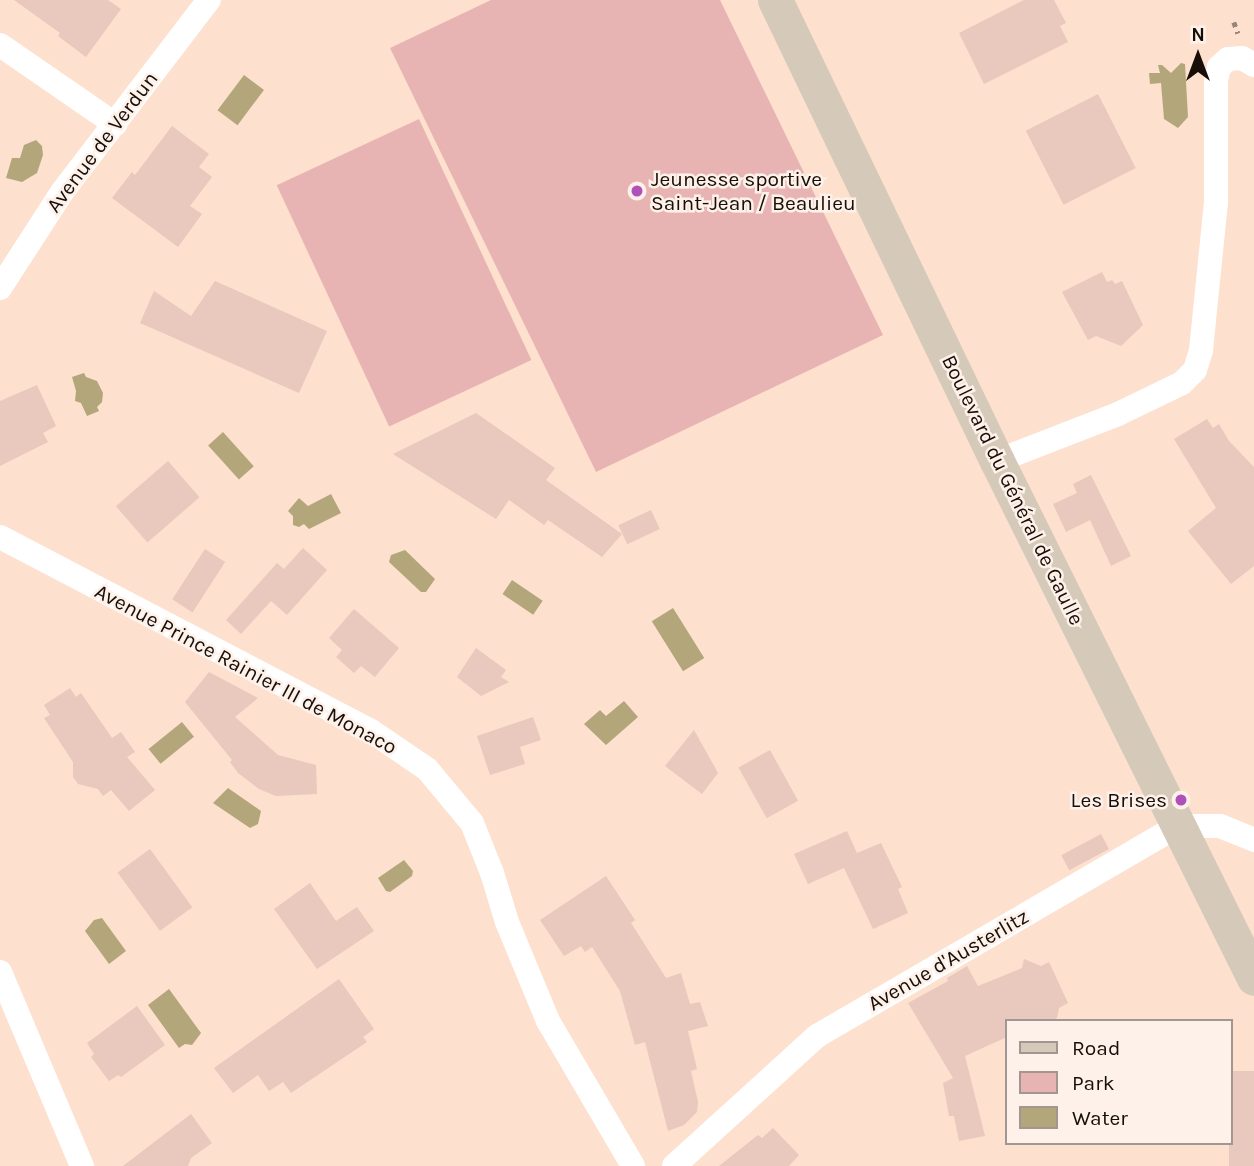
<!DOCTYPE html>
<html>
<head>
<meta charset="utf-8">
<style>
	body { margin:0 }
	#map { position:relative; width:1254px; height:1166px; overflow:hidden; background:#fde0cd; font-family:Karla,sans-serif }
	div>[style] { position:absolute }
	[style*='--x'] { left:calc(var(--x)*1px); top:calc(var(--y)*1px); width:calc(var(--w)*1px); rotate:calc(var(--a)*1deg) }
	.green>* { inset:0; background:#e8b4b3; transform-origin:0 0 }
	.water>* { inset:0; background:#b3a67a; transform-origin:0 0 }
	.building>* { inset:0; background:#e9c8bd; transform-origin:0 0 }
	.path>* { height:4.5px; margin-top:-2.25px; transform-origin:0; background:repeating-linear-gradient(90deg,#998577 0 5px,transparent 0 10px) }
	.street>* { height:24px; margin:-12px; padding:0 12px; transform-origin:12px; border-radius:12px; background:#fff }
	.secondary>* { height:35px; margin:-17.5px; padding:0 17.5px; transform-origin:17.5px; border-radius:17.5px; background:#d5cab9 }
	.dots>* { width:19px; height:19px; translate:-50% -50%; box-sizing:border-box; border:4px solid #fdf1ea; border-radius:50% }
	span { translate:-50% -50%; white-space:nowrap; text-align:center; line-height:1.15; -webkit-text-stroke:5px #fdf1ea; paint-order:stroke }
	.street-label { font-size:21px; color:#170e08 }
	.poi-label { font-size:21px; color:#170e08 }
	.left { translate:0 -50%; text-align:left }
	.right { translate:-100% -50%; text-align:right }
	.legend { position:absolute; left:1005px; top:1019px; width:228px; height:126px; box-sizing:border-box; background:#fdf1ea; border:2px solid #a19690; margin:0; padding:9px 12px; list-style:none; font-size:21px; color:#170e08 }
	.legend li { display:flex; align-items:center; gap:14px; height:35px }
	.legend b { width:35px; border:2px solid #a19690 }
	.north { position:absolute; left:1163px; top:21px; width:70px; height:70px; -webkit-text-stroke:5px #fdf1ea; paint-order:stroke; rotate:0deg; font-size:19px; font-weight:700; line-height:28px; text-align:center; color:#170e08 }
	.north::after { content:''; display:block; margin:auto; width:24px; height:32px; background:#170e08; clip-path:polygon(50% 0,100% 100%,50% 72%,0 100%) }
</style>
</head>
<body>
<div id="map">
	<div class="green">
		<div style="clip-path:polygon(491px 0,720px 0,883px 335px,596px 472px,390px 48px)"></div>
		<div style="left:419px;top:119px;width:266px;height:157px;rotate:65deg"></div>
	</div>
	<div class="water">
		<div style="clip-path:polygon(1181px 63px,1185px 64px,1188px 117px,1178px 128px,1164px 119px,1161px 83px,1150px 84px,1149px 73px,1160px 73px,1158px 65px,1162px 65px,1171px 73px)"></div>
		<div style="left:244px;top:75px;width:25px;height:44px;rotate:37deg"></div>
		<div style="clip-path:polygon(36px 140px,42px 146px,43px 155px,37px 173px,22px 182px,6px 178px,12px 158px,20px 158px,24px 145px)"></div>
		<div style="clip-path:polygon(84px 373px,86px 377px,97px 381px,103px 393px,102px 402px,97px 407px,99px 411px,87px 416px,81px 403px,75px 401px,76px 391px,72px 377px)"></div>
		<div style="left:223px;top:432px;width:46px;height:20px;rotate:48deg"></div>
		<div style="clip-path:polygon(331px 494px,341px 513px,309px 529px,304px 524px,299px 527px,293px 525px,293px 516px,288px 511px,299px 498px,308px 506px)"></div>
		<div style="clip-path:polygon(405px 550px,435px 579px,426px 592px,421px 592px,389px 562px,391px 555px)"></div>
		<div style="left:512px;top:580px;width:37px;height:17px;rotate:34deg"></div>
		<div style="left:673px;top:608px;width:59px;height:25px;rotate:58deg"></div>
		<div style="clip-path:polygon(624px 701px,638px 717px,606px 745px,584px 724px,600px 710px,606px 716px)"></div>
		<div style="left:182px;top:722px;width:19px;height:43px;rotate:51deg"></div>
		<div style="clip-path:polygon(228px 788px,261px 811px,258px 824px,250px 828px,213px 803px)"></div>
		<div style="clip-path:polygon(404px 860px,413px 871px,412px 876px,390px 892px,386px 891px,378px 878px)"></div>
		<div style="clip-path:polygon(102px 918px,126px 951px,109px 964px,85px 931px,94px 920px)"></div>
		<div style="clip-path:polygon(169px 989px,201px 1033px,192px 1045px,185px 1044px,179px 1048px,148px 1005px)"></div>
	</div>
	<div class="building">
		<div style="clip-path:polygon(14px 0,108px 0,121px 9px,86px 57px,58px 36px,60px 33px)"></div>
		<div style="clip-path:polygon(1024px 0,1054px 0,1066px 23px,1060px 26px,1068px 42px,984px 84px,959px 33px)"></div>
		<div style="left:1098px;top:94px;width:83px;height:81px;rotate:63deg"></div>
		<div style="clip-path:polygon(172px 126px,209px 154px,199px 167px,212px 177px,190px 206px,202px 214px,178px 247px,112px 198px,132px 172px,135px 175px)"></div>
		<div style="clip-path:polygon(1102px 272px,1107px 282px,1112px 280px,1115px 284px,1122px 281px,1143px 325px,1121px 346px,1096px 336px,1088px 340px,1062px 292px)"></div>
		<div style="clip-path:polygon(215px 281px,327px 331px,299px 393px,140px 323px,154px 291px,191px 316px)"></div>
		<div style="clip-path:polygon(37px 385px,56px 426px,43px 433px,48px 442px,0 466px,0 401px)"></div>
		<div style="clip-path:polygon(476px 413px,555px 468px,546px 480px,622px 534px,602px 557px,548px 520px,544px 525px,509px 500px,496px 519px,393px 454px)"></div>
		<div style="clip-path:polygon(1207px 419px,1213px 428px,1219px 424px,1229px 441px,1254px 467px,1254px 566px,1231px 584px,1188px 531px,1216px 508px,1174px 439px)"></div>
		<div style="left:168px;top:461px;width:48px;height:69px;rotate:49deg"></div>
		<div style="clip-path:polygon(1091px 475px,1131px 556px,1111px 566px,1090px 520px,1066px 532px,1053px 504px,1077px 493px,1073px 484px)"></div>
		<div style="left:651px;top:510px;width:21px;height:36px;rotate:65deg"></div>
		<div style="clip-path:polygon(303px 548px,327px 570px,287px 615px,271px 601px,241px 634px,226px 620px,277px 563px,284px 569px)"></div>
		<div style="left:205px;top:549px;width:24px;height:60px;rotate:33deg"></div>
		<div style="clip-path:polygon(354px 609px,399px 648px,375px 677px,361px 666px,354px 673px,336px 657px,342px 650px,329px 638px)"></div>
		<div style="clip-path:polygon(476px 648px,506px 670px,501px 677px,509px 682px,481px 696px,457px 677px)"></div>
		<div style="clip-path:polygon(209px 672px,258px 698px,235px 717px,278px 755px,316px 765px,317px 794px,276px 796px,259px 789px,238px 773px,230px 762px,232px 760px,185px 702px)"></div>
		<div style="clip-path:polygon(70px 688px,76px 697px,81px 693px,112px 738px,121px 732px,135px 752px,127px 757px,155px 790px,129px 811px,111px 790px,103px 796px,98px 789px,78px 784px,73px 777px,73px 762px,44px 718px,50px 715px,44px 705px)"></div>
		<div style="clip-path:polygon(533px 717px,541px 740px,520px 747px,525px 764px,490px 775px,477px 736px)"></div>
		<div style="clip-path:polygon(694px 730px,718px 773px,702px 794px,665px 766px)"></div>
		<div style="left:770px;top:750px;width:58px;height:36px;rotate:61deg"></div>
		<div style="clip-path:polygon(847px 831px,857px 853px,881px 843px,902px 887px,898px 889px,908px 913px,873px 929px,844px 868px,808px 884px,794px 854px)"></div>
		<div style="left:1101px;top:834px;width:17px;height:45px;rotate:62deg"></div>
		<div style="left:150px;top:849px;width:72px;height:40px;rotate:54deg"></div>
		<div style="clip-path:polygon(606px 876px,635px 920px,631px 923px,666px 978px,681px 973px,690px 1004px,700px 1002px,708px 1026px,688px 1031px,697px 1069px,691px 1071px,698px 1102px,697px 1112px,684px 1125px,668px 1131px,645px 1042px,635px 1045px,620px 991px,592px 947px,585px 952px,581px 946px,564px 956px,540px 920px)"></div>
		<div style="clip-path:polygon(310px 883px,336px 921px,357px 907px,374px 931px,317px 969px,274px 909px)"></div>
		<div style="clip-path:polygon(1024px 959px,1041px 966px,1049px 962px,1068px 1003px,1059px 1008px,1057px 1018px,1050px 1021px,1007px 1021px,1007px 1037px,965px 1056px,985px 1136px,959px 1141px,954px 1116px,949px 1116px,943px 1083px,953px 1078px,908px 1003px,948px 981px,947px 978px,967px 966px,978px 986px,1022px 968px)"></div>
		<div style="clip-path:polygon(339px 979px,374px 1029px,363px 1037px,367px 1042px,291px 1093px,283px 1082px,269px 1091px,258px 1075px,233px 1093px,214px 1068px)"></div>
		<div style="clip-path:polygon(137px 1006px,165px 1045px,121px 1077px,118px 1075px,109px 1081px,91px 1057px,94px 1054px,87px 1043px)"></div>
		<div style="left:1254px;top:1071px;width:95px;height:25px;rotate:90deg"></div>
		<div style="clip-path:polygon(191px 1114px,212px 1143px,191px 1158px,188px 1166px,123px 1166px)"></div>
		<div style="clip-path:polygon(773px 1128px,799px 1155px,789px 1166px,719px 1166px,758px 1135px,762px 1138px)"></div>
	</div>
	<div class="path">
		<div style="--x:1234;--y:22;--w:12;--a:70"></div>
	</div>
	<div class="street">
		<div style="--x:0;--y:45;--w:140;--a:34.5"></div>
		<div style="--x:0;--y:288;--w:114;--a:-57.1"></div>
		<div style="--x:62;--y:192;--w:242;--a:-52.6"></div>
		<div style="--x:997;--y:461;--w:130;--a:-21.2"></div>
		<div style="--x:1118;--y:414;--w:71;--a:-25.8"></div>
		<div style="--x:1182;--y:383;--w:18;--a:-45"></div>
		<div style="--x:1195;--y:370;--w:21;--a:-73"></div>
		<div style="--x:1201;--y:350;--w:148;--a:-84.2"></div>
		<div style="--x:1216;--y:203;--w:122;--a:-90"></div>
		<div style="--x:1216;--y:81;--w:14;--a:-78"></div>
		<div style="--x:1219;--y:67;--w:12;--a:-42"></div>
		<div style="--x:1228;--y:59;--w:14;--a:-4"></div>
		<div style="--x:1242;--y:58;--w:14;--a:30"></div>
		<div style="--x:0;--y:537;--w:419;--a:27.6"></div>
		<div style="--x:371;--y:731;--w:68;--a:34.2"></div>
		<div style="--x:427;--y:769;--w:70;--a:50.2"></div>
		<div style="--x:472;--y:823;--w:54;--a:68.2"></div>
		<div style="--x:492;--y:873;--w:51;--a:73"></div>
		<div style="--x:507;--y:922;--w:107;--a:67.5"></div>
		<div style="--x:548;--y:1021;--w:168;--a:59.6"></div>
		<div style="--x:0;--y:972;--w:211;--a:67.1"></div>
		<div style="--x:674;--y:1166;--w:193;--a:-42.3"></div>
		<div style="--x:817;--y:1036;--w:418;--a:-30.2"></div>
		<div style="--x:1178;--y:826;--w:42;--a:0"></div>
		<div style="--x:1220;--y:826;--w:37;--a:22"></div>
	</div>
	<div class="secondary">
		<div style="--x:775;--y:0;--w:512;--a:64.29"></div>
		<div style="--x:997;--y:461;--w:577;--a:63.57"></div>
	</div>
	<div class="dots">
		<div style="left:637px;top:191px;background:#b051ba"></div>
		<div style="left:1181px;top:800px;background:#b051ba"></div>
	</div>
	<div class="street-label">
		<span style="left:102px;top:142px;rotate:-53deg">Avenue de Verdun</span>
		<span style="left:1013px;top:490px;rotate:64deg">Boulevard du Général de Gaulle</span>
		<span style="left:246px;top:669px;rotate:28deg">Avenue Prince Rainier III de Monaco</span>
		<span style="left:948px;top:960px;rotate:-30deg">Avenue d'Austerlitz</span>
	</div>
	<div class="poi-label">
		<span class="left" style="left:651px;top:191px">Jeunesse sportive<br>Saint-Jean / Beaulieu</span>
		<span class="right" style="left:1167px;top:800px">Les Brises</span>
	</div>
	<ul class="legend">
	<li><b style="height:9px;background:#d5cab9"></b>Road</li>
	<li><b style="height:19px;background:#e8b4b3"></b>Park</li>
	<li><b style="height:19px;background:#b3a67a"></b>Water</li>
	</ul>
	<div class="north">N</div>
</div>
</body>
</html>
